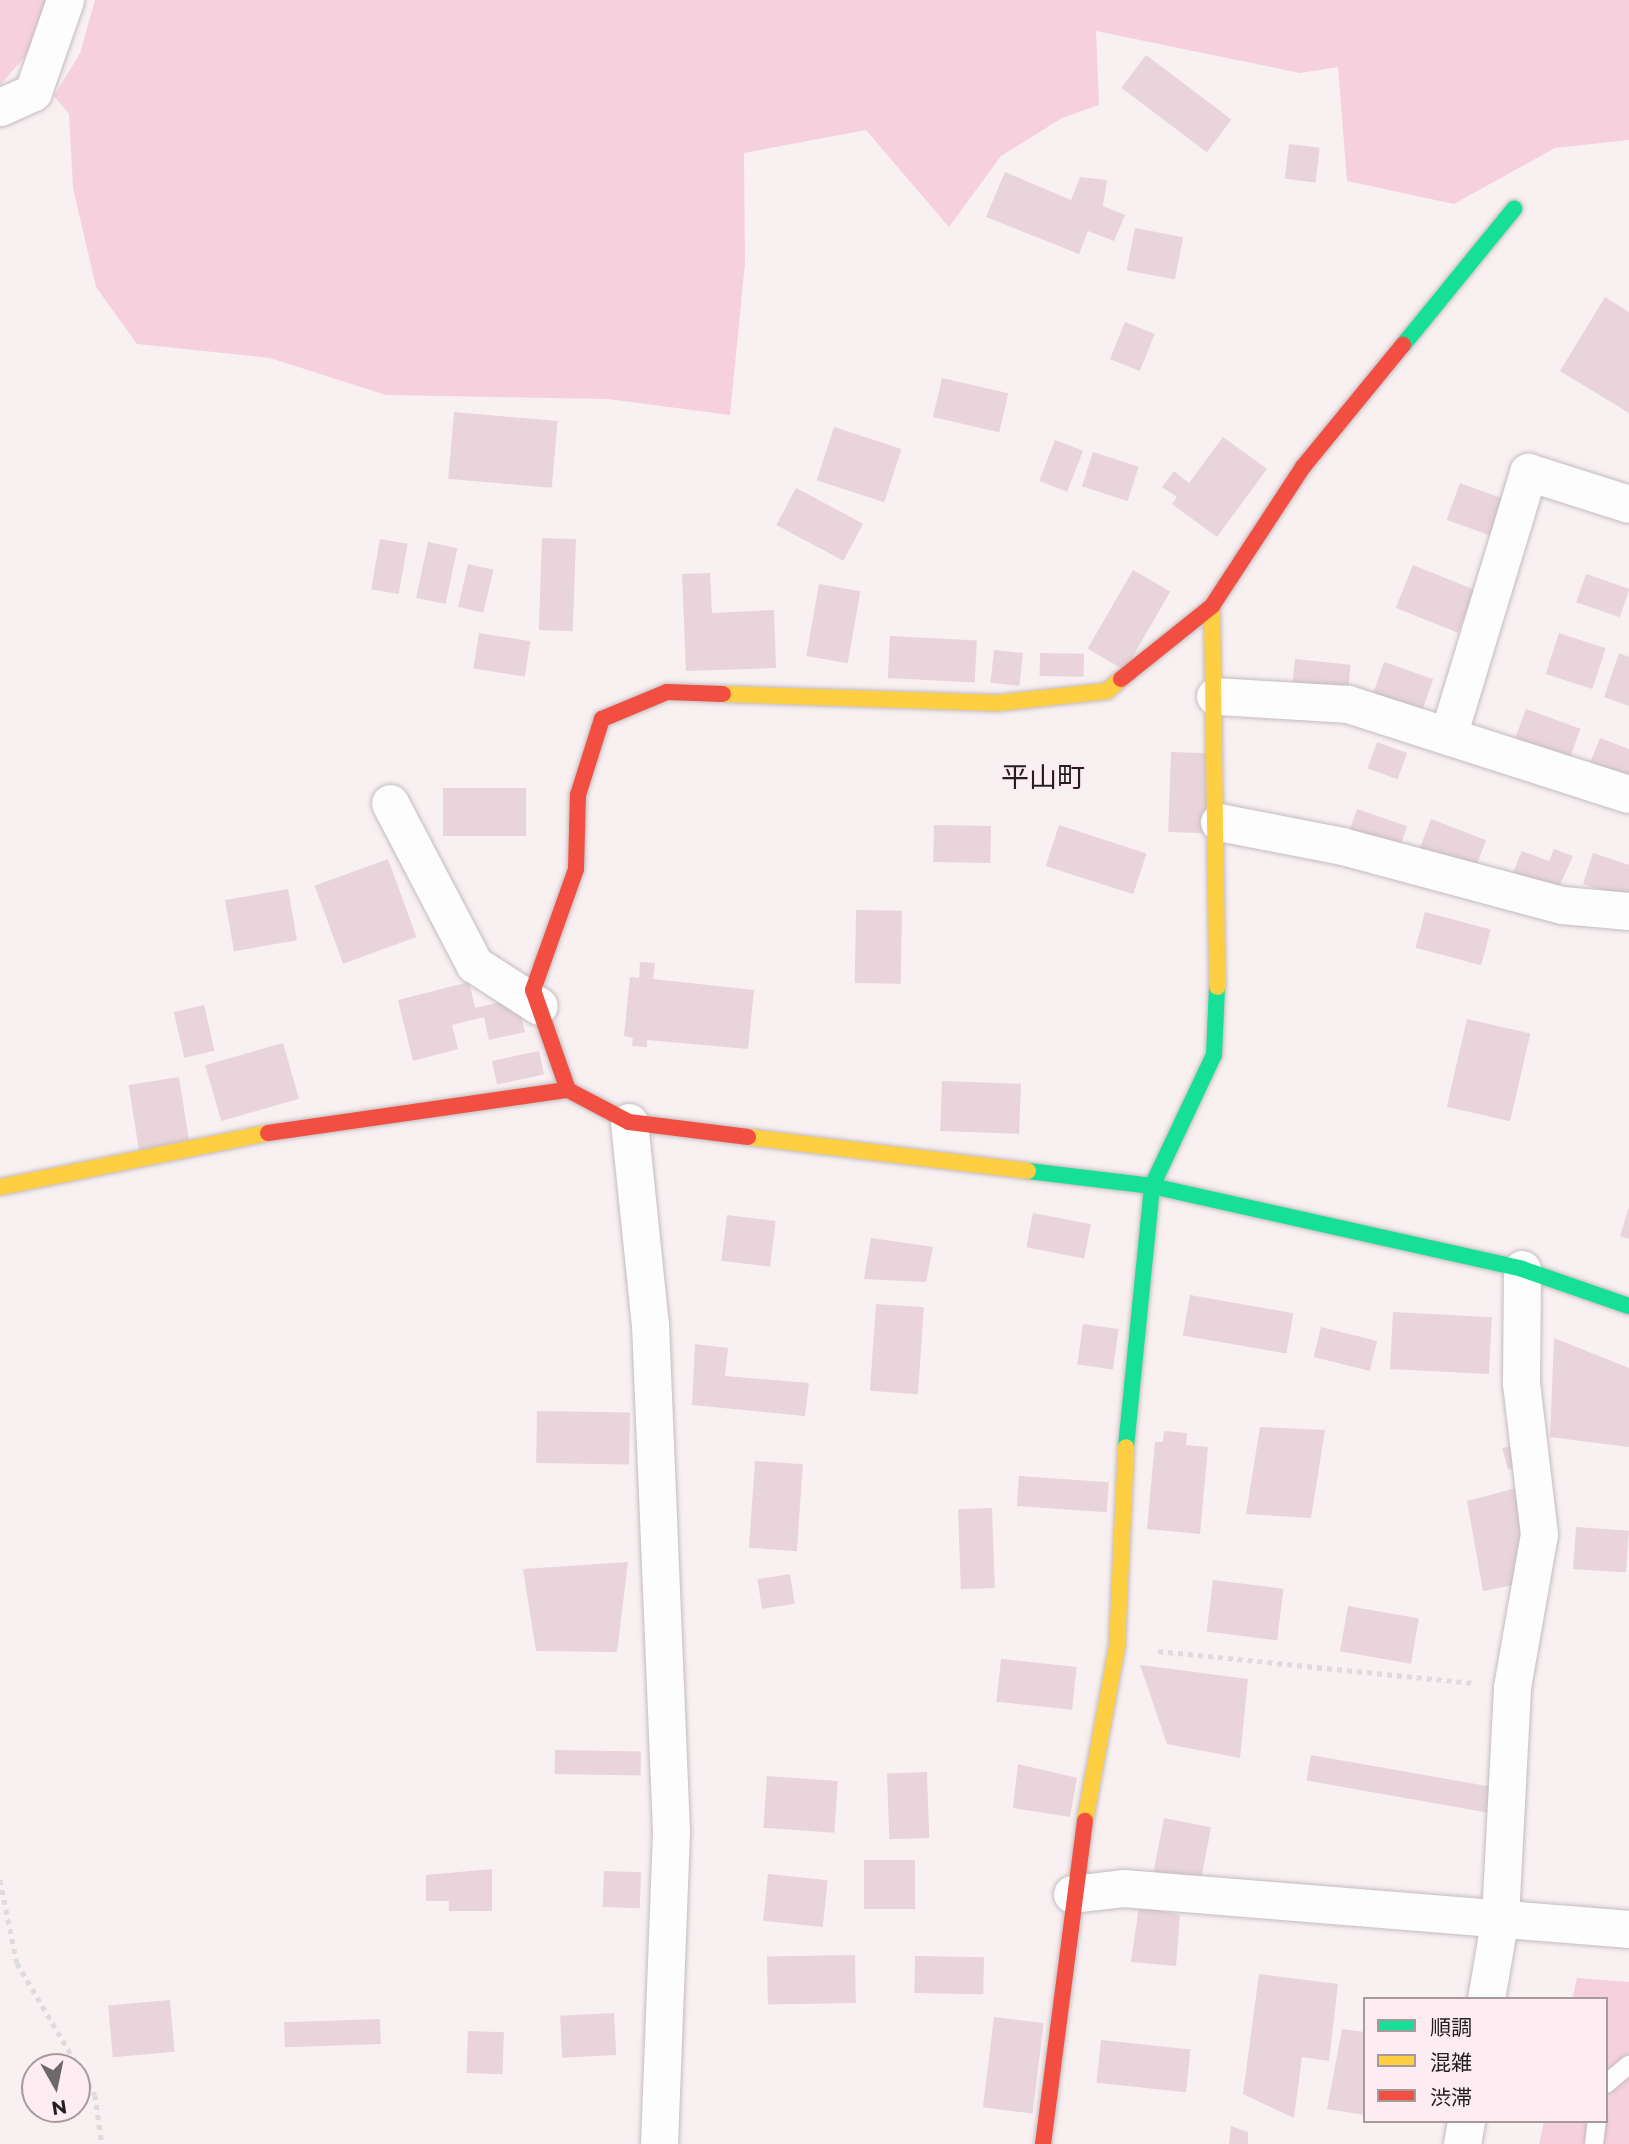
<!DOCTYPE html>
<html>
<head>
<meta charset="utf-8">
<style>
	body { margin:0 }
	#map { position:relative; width:1629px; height:2144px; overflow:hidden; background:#f9f0f2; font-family:Montserrat,"Noto Sans JP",sans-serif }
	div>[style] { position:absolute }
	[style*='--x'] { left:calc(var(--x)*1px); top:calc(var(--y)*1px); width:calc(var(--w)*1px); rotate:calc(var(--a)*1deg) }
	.green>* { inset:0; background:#f6d1dd }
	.building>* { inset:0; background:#e8d4da; transform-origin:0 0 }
	.path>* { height:4.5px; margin-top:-2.25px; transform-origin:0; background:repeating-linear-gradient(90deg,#dedbdc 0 5px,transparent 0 10px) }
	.roads { filter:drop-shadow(0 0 2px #c3bcbe) drop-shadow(0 0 2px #c3bcbe) }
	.lane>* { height:18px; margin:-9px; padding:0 9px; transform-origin:9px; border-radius:9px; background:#fefdfd }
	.street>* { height:37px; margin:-18.5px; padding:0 18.5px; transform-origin:18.5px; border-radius:18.5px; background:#fefdfd }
	.fast>* { height:16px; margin:-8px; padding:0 8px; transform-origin:8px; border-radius:8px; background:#16e098 }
	.slow>* { height:16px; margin:-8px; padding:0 8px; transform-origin:8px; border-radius:8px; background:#ffcf43 }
	.jam>* { height:16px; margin:-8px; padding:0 8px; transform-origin:8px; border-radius:8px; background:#f24e42 }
	span { translate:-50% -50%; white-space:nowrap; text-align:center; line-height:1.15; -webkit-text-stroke:5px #fdecf1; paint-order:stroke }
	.quarter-label { font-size:28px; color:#241e20 }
	.legend { position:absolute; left:1363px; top:1997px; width:245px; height:126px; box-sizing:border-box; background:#fdecf1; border:2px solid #a69a9d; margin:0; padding:9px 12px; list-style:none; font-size:21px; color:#241e20 }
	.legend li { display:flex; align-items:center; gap:14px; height:35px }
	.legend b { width:35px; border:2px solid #a69a9d }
	.north { position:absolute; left:21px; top:2053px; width:70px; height:70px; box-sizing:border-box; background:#fdecf1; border:2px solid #a69a9d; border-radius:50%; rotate:171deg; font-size:19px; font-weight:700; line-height:28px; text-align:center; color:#241e20 }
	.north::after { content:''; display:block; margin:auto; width:24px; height:32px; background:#6f686a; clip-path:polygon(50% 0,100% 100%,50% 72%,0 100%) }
</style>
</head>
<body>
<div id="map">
	<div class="green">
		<div style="clip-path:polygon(0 0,46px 0,31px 50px,0 85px)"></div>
		<div style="clip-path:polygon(95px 0,1629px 0,1629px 140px,1555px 148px,1454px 204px,1347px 181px,1338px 67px,1300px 73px,1096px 31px,1099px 105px,1062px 118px,1001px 156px,949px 227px,866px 130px,744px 153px,745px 263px,730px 415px,608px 399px,386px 395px,270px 358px,137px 344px,96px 287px,73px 188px,69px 114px,54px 96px,80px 53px)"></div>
		<div style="clip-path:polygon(1577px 1978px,1629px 1982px,1629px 2144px,1539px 2144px,1544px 2121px,1606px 2121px,1606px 1999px,1572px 1999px)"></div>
	</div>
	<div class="building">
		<div style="left:1146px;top:55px;width:107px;height:41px;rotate:37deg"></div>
		<div style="left:1289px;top:144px;width:31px;height:35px;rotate:7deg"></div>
		<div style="clip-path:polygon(1005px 172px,1071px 200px,1080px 177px,1107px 180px,1103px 206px,1125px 215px,1114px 241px,1088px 231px,1079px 254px,986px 217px)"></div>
		<div style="left:1135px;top:228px;width:49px;height:43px;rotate:11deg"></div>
		<div style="clip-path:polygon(1605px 297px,1629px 312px,1629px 413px,1560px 371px)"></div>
		<div style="left:1125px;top:322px;width:32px;height:40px;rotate:22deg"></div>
		<div style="left:942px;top:378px;width:68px;height:40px;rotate:13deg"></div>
		<div style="left:454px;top:412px;width:104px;height:67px;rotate:5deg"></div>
		<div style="left:834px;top:427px;width:71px;height:56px;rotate:18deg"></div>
		<div style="clip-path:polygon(1223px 437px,1267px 469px,1217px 537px,1172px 504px,1177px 497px,1162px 487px,1174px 471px,1189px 483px)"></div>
		<div style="left:1055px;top:440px;width:30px;height:44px;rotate:21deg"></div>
		<div style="left:1093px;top:452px;width:48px;height:36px;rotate:18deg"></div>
		<div style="left:1460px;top:483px;width:46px;height:39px;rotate:20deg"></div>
		<div style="left:796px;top:488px;width:76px;height:42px;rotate:28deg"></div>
		<div style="left:542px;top:538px;width:34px;height:92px;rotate:2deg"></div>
		<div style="left:380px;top:539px;width:28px;height:51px;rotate:10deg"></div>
		<div style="left:428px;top:542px;width:30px;height:57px;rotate:12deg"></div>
		<div style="left:468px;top:564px;width:26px;height:44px;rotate:13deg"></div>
		<div style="left:1413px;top:565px;width:67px;height:46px;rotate:22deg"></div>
		<div style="left:1133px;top:570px;width:43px;height:91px;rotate:30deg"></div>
		<div style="clip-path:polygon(710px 573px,712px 613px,774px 610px,776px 668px,686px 671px,682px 574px)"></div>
		<div style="left:1586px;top:574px;width:46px;height:30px;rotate:19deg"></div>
		<div style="left:819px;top:584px;width:42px;height:73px;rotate:10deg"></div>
		<div style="left:479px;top:633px;width:52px;height:36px;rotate:9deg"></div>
		<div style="left:1559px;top:633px;width:49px;height:43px;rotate:18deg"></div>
		<div style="left:890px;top:636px;width:87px;height:42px;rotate:3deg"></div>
		<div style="left:994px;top:650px;width:29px;height:33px;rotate:6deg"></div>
		<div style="left:1040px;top:653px;width:44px;height:23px;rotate:1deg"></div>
		<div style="clip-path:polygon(1619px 653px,1629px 657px,1629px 706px,1604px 697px)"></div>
		<div style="left:1295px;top:659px;width:56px;height:32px;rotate:6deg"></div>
		<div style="left:1384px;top:662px;width:52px;height:36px;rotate:19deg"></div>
		<div style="left:1526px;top:709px;width:58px;height:37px;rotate:20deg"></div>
		<div style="clip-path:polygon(1600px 738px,1629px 749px,1629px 784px,1588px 768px)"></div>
		<div style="left:1377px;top:742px;width:32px;height:28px;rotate:20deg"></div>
		<div style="left:1171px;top:752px;width:38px;height:80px;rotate:2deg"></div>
		<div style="left:443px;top:788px;width:83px;height:48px"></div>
		<div style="left:1357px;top:809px;width:53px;height:31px;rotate:19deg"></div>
		<div style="left:1431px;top:819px;width:59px;height:35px;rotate:21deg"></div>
		<div style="left:934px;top:825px;width:57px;height:37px;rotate:1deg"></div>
		<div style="left:1059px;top:825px;width:92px;height:43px;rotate:18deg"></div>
		<div style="clip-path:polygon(1554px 849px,1573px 856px,1553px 900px,1509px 882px,1522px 851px,1549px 861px)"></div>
		<div style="clip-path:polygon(1593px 853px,1629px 865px,1629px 899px,1583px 884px)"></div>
		<div style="left:388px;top:859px;width:83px;height:78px;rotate:70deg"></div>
		<div style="left:288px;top:889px;width:52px;height:64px;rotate:80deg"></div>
		<div style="left:856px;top:910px;width:46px;height:73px;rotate:1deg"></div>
		<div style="left:1425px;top:912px;width:68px;height:37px;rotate:15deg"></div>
		<div style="clip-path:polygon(640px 962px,655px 963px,653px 979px,754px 990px,748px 1049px,647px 1040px,647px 1047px,632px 1046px,633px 1038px,624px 1036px,630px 977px,639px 978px)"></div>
		<div style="clip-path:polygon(469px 982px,475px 1008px,517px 998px,525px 1032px,489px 1040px,484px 1017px,452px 1025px,458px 1049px,413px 1061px,398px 1000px)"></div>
		<div style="left:204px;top:1005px;width:47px;height:31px;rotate:77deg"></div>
		<div style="left:1467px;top:1019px;width:65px;height:90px;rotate:13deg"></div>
		<div style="left:283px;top:1043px;width:58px;height:81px;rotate:74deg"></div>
		<div style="left:539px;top:1051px;width:24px;height:48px;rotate:78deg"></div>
		<div style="left:179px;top:1077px;width:67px;height:51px;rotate:81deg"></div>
		<div style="left:942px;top:1081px;width:79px;height:50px;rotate:2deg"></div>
		<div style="clip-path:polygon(1629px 1207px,1629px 1239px,1620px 1236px)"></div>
		<div style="left:1033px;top:1213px;width:59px;height:35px;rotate:11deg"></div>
		<div style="left:727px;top:1215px;width:49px;height:46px;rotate:7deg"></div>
		<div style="clip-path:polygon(871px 1238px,933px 1247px,926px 1282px,864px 1279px)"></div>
		<div style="left:1190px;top:1295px;width:105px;height:41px;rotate:10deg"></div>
		<div style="left:876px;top:1304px;width:48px;height:87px;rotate:4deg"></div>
		<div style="left:1393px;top:1312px;width:99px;height:57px;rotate:3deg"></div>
		<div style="left:1083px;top:1324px;width:36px;height:41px;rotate:8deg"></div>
		<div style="left:1321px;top:1327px;width:58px;height:31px;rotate:14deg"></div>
		<div style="clip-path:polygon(1554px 1338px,1629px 1368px,1629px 1447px,1550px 1437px)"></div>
		<div style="clip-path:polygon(695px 1344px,728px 1348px,725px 1376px,809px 1383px,805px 1416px,692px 1405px)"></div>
		<div style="left:537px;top:1411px;width:93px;height:52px;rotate:1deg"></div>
		<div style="clip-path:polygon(1260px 1427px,1325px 1430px,1311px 1518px,1246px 1514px)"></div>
		<div style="clip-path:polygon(1164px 1431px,1187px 1433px,1186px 1445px,1208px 1447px,1200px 1534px,1147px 1529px,1155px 1442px,1163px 1442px)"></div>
		<div style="clip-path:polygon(1528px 1443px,1522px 1467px,1508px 1469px,1502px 1448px)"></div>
		<div style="left:755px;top:1461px;width:48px;height:87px;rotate:4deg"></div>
		<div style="left:1019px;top:1476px;width:90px;height:30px;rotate:4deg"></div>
		<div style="clip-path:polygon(1524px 1486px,1530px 1582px,1483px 1591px,1467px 1501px)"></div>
		<div style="left:992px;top:1508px;width:80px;height:34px;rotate:88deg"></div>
		<div style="left:1576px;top:1527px;width:53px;height:42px;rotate:4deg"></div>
		<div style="clip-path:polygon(628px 1562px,617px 1652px,536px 1651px,523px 1569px)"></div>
		<div style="left:790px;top:1574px;width:30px;height:33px;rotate:81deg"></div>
		<div style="left:1213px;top:1580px;width:71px;height:52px;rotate:7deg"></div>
		<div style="left:1348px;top:1606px;width:72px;height:46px;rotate:10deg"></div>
		<div style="left:1001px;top:1659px;width:76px;height:43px;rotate:6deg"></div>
		<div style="clip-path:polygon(1140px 1665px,1248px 1679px,1240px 1758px,1167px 1744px)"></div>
		<div style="left:555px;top:1750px;width:86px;height:24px;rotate:1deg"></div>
		<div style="left:1311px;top:1755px;width:192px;height:26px;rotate:10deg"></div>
		<div style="clip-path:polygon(1018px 1764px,1077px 1778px,1070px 1817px,1013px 1808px)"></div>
		<div style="left:927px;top:1772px;width:66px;height:40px;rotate:88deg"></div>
		<div style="left:767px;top:1776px;width:71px;height:52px;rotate:4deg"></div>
		<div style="left:1164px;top:1818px;width:48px;height:60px;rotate:11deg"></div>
		<div style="left:915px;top:1860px;width:49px;height:51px;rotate:90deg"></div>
		<div style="clip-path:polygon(492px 1869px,492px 1911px,449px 1911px,449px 1901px,426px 1901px,426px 1875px)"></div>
		<div style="left:604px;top:1871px;width:37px;height:36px;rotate:2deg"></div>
		<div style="left:768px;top:1874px;width:60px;height:47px;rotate:6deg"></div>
		<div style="clip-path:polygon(1139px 1906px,1180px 1915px,1176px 1966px,1131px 1962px)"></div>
		<div style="left:855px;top:1955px;width:48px;height:88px;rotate:89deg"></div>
		<div style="left:915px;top:1956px;width:69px;height:37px;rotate:1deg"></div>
		<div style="clip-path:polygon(1259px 1974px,1338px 1984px,1329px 2061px,1302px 2057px,1294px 2118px,1243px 2094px)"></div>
		<div style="left:170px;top:2000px;width:52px;height:62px;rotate:85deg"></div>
		<div style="left:614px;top:2013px;width:42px;height:54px;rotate:87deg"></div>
		<div style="left:994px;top:2017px;width:50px;height:91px;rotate:7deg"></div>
		<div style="left:380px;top:2019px;width:25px;height:96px;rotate:88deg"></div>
		<div style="clip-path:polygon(1342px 2029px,1365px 2032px,1365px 2115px,1327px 2109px)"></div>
		<div style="left:468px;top:2031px;width:36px;height:42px;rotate:2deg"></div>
		<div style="left:1101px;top:2040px;width:90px;height:43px;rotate:6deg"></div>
		<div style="clip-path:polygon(1231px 2126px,1248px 2132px,1248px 2144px,1229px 2144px)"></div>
	</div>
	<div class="path">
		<div style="--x:1158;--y:1651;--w:317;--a:5.8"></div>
		<div style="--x:0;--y:1880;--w:85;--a:78.4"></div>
		<div style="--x:17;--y:1963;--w:153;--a:59.4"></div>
		<div style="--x:95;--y:2095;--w:49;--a:81.9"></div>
	</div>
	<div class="roads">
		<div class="lane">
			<div style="--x:1606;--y:2084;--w:30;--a:-40"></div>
			<div style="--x:1594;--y:2144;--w:23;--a:-83"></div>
		</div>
		<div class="street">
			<div style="--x:0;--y:107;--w:36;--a:-24"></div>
			<div style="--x:33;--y:92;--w:97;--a:-70.8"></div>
			<div style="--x:1215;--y:696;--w:133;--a:3.4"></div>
			<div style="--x:1348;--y:704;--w:295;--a:17.8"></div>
			<div style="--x:1448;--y:736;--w:276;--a:-73.1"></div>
			<div style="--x:1528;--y:472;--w:106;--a:17.6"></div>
			<div style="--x:390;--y:803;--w:182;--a:62.4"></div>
			<div style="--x:474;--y:964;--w:77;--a:32.9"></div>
			<div style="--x:1219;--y:822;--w:125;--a:11"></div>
			<div style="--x:1342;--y:846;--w:228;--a:15"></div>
			<div style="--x:1562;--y:905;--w:67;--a:5.1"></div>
			<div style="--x:629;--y:1122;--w:203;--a:84.1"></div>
			<div style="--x:650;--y:1324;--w:508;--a:87.63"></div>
			<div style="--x:671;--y:1832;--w:312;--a:92.2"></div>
			<div style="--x:1072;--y:1894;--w:51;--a:-6.7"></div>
			<div style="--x:1123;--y:1888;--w:508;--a:4.63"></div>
			<div style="--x:1486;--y:1999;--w:83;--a:-80.3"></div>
			<div style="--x:1500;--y:1917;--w:230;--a:-87"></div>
			<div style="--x:1512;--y:1687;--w:155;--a:-80"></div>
			<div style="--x:1539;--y:1534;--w:152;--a:-96.8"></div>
			<div style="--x:1521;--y:1383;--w:114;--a:-89.5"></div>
			<div style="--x:1462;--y:2144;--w:23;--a:-80"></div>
		</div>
		<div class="fast">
			<div style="--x:1403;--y:345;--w:176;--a:-50.8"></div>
			<div style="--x:1028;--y:1171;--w:125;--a:6.9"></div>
			<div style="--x:1152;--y:1186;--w:379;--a:12.6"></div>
			<div style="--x:1522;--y:1269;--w:113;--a:19.1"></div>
			<div style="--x:1126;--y:1447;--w:262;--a:-84.3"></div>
			<div style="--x:1152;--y:1186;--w:145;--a:-64.7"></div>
			<div style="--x:1214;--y:1055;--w:68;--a:-87.5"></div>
		</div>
		<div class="slow">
			<div style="--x:1212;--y:606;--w:381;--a:89.2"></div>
			<div style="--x:723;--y:694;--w:275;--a:1.9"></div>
			<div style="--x:998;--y:703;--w:110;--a:-6.3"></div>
			<div style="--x:1107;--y:691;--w:18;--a:-41"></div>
			<div style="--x:748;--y:1137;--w:282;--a:6.9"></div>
			<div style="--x:0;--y:1187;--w:273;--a:-11.4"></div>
			<div style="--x:1085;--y:1821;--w:178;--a:-79.6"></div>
			<div style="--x:1117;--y:1646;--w:199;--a:-87.4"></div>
		</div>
		<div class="jam">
			<div style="--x:1121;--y:679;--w:117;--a:-38.7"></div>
			<div style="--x:1212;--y:606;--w:166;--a:-56.8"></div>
			<div style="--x:1303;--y:467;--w:158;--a:-50.7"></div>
			<div style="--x:568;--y:1090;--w:106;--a:-109.3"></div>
			<div style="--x:533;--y:990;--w:128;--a:-70.4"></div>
			<div style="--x:576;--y:869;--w:74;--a:-88.5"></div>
			<div style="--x:578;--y:795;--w:80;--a:-72.5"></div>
			<div style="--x:602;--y:719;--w:70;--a:-22.6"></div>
			<div style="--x:667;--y:692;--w:56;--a:2"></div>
			<div style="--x:268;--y:1133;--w:303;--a:-8.2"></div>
			<div style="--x:568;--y:1090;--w:69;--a:27.7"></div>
			<div style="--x:629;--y:1122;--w:120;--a:7.2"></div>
			<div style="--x:1043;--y:2144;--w:326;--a:-82.6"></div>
		</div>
	</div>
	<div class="quarter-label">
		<span style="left:1043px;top:777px">平山町</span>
	</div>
	<ul class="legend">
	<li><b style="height:9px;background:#16e098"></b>順調</li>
	<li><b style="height:9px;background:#ffcf43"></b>混雑</li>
	<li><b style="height:9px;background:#f24e42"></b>渋滞</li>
	</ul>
	<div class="north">N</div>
</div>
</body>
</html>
